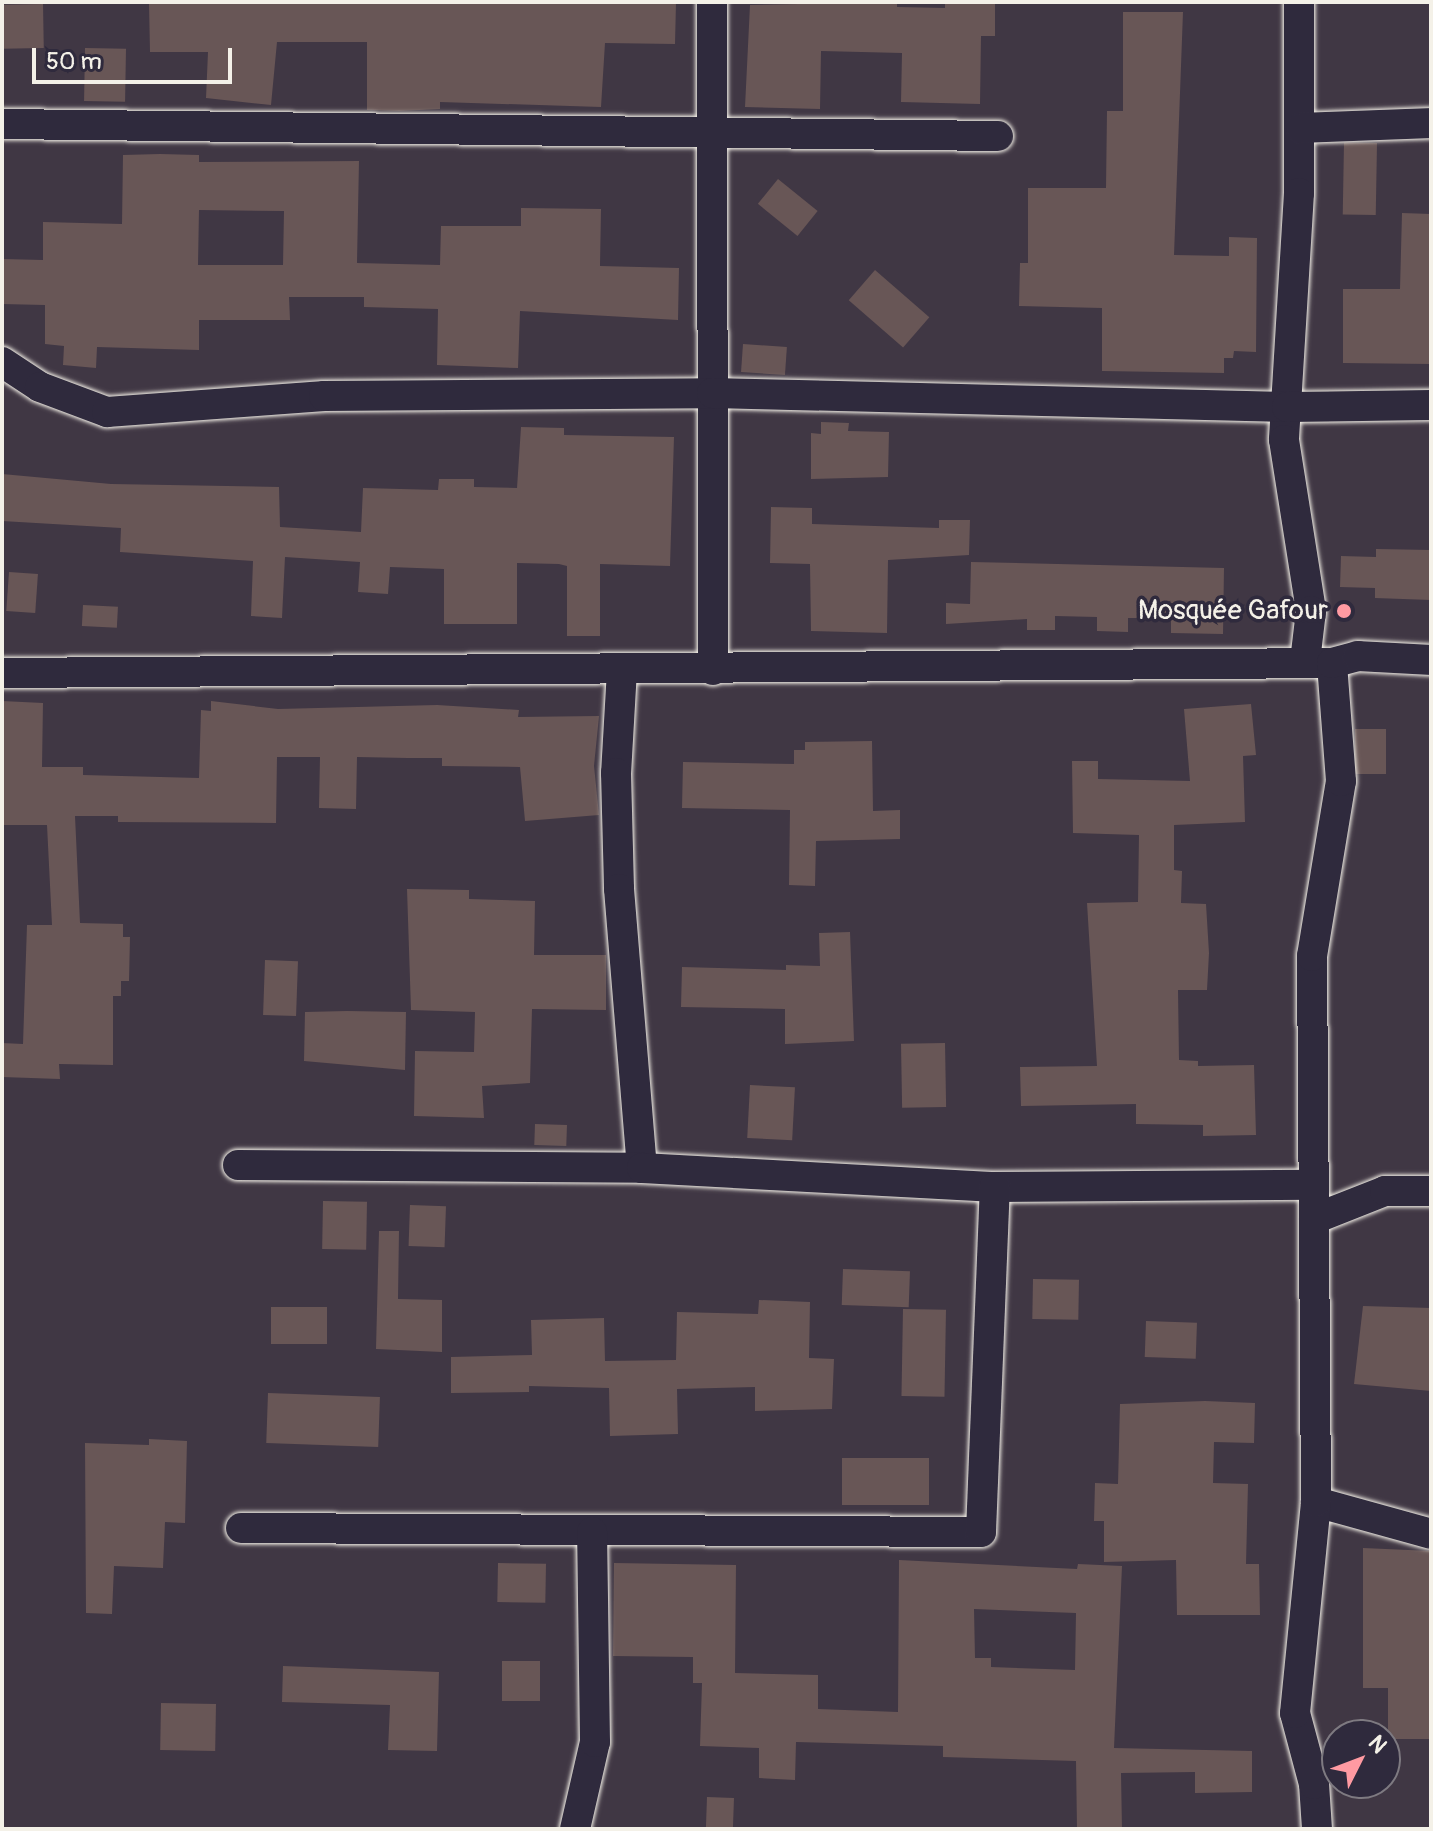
<!DOCTYPE html>
<html>
<head>
<meta charset="utf-8">
<style>
	body { margin:0 }
	#map { position:relative; width:1433px; height:1831px; overflow:hidden; background:#403744; font-family:Pangolin,sans-serif }
	div>[style] { position:absolute }
	[style*='--x'] { left:calc(var(--x)*1px); top:calc(var(--y)*1px); width:calc(var(--w)*1px); rotate:calc(var(--a)*1deg) }
	.building>* { inset:0; background:#685656; transform-origin:0 0 }
	.roads { filter:drop-shadow(0 0 2px #f4f1e8) drop-shadow(0 0 2px #f4f1e8) }
	.minor>* { height:30px; margin:-15px; padding:0 15px; transform-origin:15px; border-radius:15px; background:#2f2a3d }
	.dots>* { width:22px; height:22px; translate:-50% -50%; box-sizing:border-box; border:4px solid #2f2a3d; border-radius:50% }
	span { translate:-50% -50%; white-space:nowrap; text-align:center; line-height:1.15; -webkit-text-stroke:7px #2f2a3d; paint-order:stroke }
	.poi-label { font-size:28px; color:#f4f1e8 }
	.right { translate:-100% -50%; text-align:right }
	.frame { position:absolute; inset:0; border:4px solid #f4f1e8; pointer-events:none }
	.north { position:absolute; left:1321px; top:1719px; width:80px; height:80px; box-sizing:border-box; background:#2f2a3d; border:2px solid #7e7a81; border-radius:50%; rotate:48deg; font-size:22px; font-weight:700; line-height:32px; text-align:center; color:#f4f1e8 }
	.north::after { content:''; display:block; margin:auto; width:28px; height:36px; background:#ff9aa2; clip-path:polygon(50% 0,100% 100%,50% 72%,0 100%) }
	.scale { position:absolute; left:32px; top:48px; width:200px; height:36px; box-sizing:border-box; border:4px solid #f4f1e8; border-top:0; padding-left:10px; font-size:24px; line-height:28px; white-space:nowrap; color:#f4f1e8; -webkit-text-stroke:6px #2f2a3d; paint-order:stroke }
</style>
</head>
<body>
<div id="map">
	<div class="building">
		<div style="clip-path:polygon(362px 2px,676px 3px,675px 44px,605px 43px,601px 107px,440px 102px,440px 109px,399px 111px,367px 110px,367px 42px,277px 42px,271px 105px,206px 98px,208px 52px,150px 52px,149px 3px)"></div>
		<div style="clip-path:polygon(897px 2px,897px 7px,945px 8px,945px 3px,995px 4px,995px 36px,981px 36px,980px 104px,901px 102px,902px 53px,821px 51px,820px 109px,745px 107px,750px 5px)"></div>
		<div style="left:43px;top:4px;width:44px;height:41px;rotate:89deg"></div>
		<div style="clip-path:polygon(1123px 12px,1183px 12px,1174px 255px,1229px 256px,1229px 237px,1257px 238px,1256px 352px,1234px 351px,1233px 358px,1224px 358px,1224px 373px,1102px 371px,1102px 308px,1019px 306px,1020px 263px,1028px 263px,1028px 188px,1106px 188px,1107px 111px,1123px 111px)"></div>
		<div style="left:85px;top:48px;width:41px;height:53px;rotate:1deg"></div>
		<div style="left:1377px;top:143px;width:72px;height:33px;rotate:91deg"></div>
		<div style="clip-path:polygon(evenodd,160px 154px,199px 155px,199px 162px,359px 161px,357px 263px,440px 265px,441px 226px,521px 226px,521px 208px,601px 209px,600px 266px,679px 268px,678px 320px,520px 311px,518px 368px,437px 365px,438px 309px,364px 307px,364px 297px,289px 297px,290px 320px,199px 320px,199px 350px,97px 347px,96px 368px,63px 365px,64px 346px,45px 344px,45px 305px,2px 304px,2px 259px,43px 260px,43px 222px,122px 224px,123px 155px,160px 154px,199px 210px,284px 211px,283px 265px,198px 265px,199px 210px)"></div>
		<div style="left:778px;top:179px;width:51px;height:32px;rotate:39deg"></div>
		<div style="clip-path:polygon(1402px 213px,1431px 214px,1431px 364px,1343px 363px,1343px 289px,1400px 289px)"></div>
		<div style="left:875px;top:270px;width:72px;height:40px;rotate:41deg"></div>
		<div style="left:743px;top:344px;width:44px;height:28px;rotate:4deg"></div>
		<div style="clip-path:polygon(821px 422px,849px 423px,848px 431px,889px 432px,888px 477px,811px 479px,811px 433px,821px 434px)"></div>
		<div style="clip-path:polygon(521px 427px,564px 428px,564px 435px,674px 437px,670px 566px,600px 564px,600px 636px,567px 636px,567px 566px,559px 564px,517px 563px,517px 624px,444px 624px,444px 569px,390px 567px,388px 594px,358px 592px,360px 562px,285px 557px,282px 618px,251px 616px,253px 561px,120px 552px,121px 528px,2px 521px,2px 474px,111px 484px,279px 487px,280px 527px,361px 532px,363px 488px,438px 490px,439px 479px,474px 479px,474px 487px,517px 488px)"></div>
		<div style="clip-path:polygon(771px 507px,812px 508px,812px 524px,939px 528px,939px 520px,970px 520px,969px 555px,888px 560px,887px 633px,811px 631px,810px 564px,770px 563px)"></div>
		<div style="clip-path:polygon(1376px 549px,1431px 550px,1431px 600px,1375px 598px,1375px 588px,1340px 587px,1341px 556px,1376px 557px)"></div>
		<div style="clip-path:polygon(971px 562px,1224px 568px,1223px 634px,1171px 633px,1171px 618px,1128px 618px,1128px 632px,1097px 631px,1097px 617px,1055px 616px,1055px 630px,1027px 630px,1027px 619px,946px 624px,946px 603px,970px 604px)"></div>
		<div style="left:9px;top:572px;width:29px;height:39px;rotate:4deg"></div>
		<div style="left:83px;top:605px;width:35px;height:21px;rotate:3deg"></div>
		<div style="clip-path:polygon(2px 701px,43px 703px,42px 767px,83px 767px,83px 775px,199px 778px,201px 710px,211px 711px,211px 701px,278px 709px,437px 705px,519px 710px,518px 717px,599px 716px,594px 766px,599px 815px,525px 821px,520px 767px,442px 766px,442px 758px,408px 758px,357px 757px,356px 809px,319px 808px,320px 757px,277px 757px,276px 823px,118px 822px,118px 816px,75px 816px,80px 923px,123px 924px,123px 937px,130px 937px,129px 981px,121px 981px,121px 996px,113px 996px,113px 1065px,59px 1064px,60px 1079px,2px 1077px,2px 1043px,23px 1044px,27px 925px,52px 925px,47px 825px,2px 825px)"></div>
		<div style="clip-path:polygon(1251px 704px,1256px 755px,1243px 756px,1245px 822px,1174px 825px,1174px 870px,1182px 871px,1181px 903px,1206px 904px,1209px 953px,1207px 990px,1178px 990px,1179px 1060px,1198px 1061px,1198px 1066px,1254px 1065px,1256px 1135px,1203px 1136px,1203px 1125px,1136px 1124px,1136px 1104px,1021px 1106px,1020px 1067px,1097px 1066px,1087px 903px,1138px 902px,1139px 835px,1073px 833px,1072px 761px,1098px 761px,1098px 779px,1190px 781px,1184px 709px)"></div>
		<div style="left:1355px;top:729px;width:31px;height:45px"></div>
		<div style="clip-path:polygon(872px 741px,873px 811px,900px 810px,900px 839px,816px 841px,815px 886px,789px 885px,790px 810px,682px 808px,683px 762px,794px 764px,794px 750px,805px 750px,805px 742px)"></div>
		<div style="clip-path:polygon(407px 889px,469px 890px,469px 899px,535px 901px,534px 955px,606px 955px,606px 1010px,532px 1009px,530px 1083px,482px 1086px,484px 1118px,414px 1116px,415px 1051px,474px 1052px,475px 1012px,411px 1010px)"></div>
		<div style="clip-path:polygon(850px 932px,854px 1041px,785px 1044px,785px 1009px,681px 1007px,682px 967px,786px 970px,786px 965px,820px 966px,819px 933px)"></div>
		<div style="left:265px;top:960px;width:33px;height:55px;rotate:2deg"></div>
		<div style="clip-path:polygon(347px 1011px,406px 1012px,405px 1070px,304px 1061px,305px 1012px)"></div>
		<div style="left:945px;top:1043px;width:64px;height:44px;rotate:89deg"></div>
		<div style="left:750px;top:1085px;width:45px;height:53px;rotate:3deg"></div>
		<div style="left:535px;top:1124px;width:32px;height:21px;rotate:2deg"></div>
		<div style="left:323px;top:1201px;width:44px;height:48px;rotate:1deg"></div>
		<div style="left:410px;top:1205px;width:36px;height:41px;rotate:2deg"></div>
		<div style="clip-path:polygon(379px 1231px,399px 1231px,398px 1299px,442px 1300px,442px 1352px,376px 1349px)"></div>
		<div style="left:843px;top:1269px;width:67px;height:36px;rotate:2deg"></div>
		<div style="left:1033px;top:1279px;width:46px;height:40px;rotate:1deg"></div>
		<div style="clip-path:polygon(759px 1300px,810px 1302px,809px 1358px,834px 1359px,832px 1409px,755px 1411px,755px 1387px,677px 1389px,678px 1434px,610px 1436px,609px 1388px,529px 1386px,529px 1392px,451px 1393px,451px 1357px,532px 1355px,531px 1320px,604px 1318px,605px 1361px,676px 1360px,677px 1312px,758px 1314px)"></div>
		<div style="clip-path:polygon(1363px 1306px,1431px 1308px,1431px 1391px,1354px 1384px)"></div>
		<div style="left:271px;top:1307px;width:56px;height:37px"></div>
		<div style="left:903px;top:1309px;width:43px;height:87px;rotate:1deg"></div>
		<div style="left:1146px;top:1321px;width:51px;height:36px;rotate:2deg"></div>
		<div style="left:268px;top:1393px;width:112px;height:50px;rotate:2deg"></div>
		<div style="clip-path:polygon(1205px 1401px,1255px 1403px,1254px 1443px,1214px 1442px,1213px 1483px,1248px 1484px,1246px 1564px,1259px 1564px,1260px 1615px,1177px 1615px,1176px 1560px,1104px 1562px,1104px 1521px,1094px 1521px,1095px 1483px,1118px 1484px,1120px 1404px)"></div>
		<div style="clip-path:polygon(149px 1439px,187px 1441px,185px 1523px,165px 1522px,163px 1568px,114px 1566px,112px 1614px,86px 1613px,85px 1443px,149px 1445px)"></div>
		<div style="left:842px;top:1458px;width:87px;height:47px"></div>
		<div style="clip-path:polygon(1363px 1548px,1431px 1551px,1431px 1739px,1388px 1739px,1388px 1688px,1363px 1688px)"></div>
		<div style="clip-path:polygon(evenodd,899px 1560px,1077px 1569px,1078px 1564px,1122px 1566px,1114px 1748px,1252px 1751px,1252px 1792px,1195px 1793px,1195px 1772px,1121px 1773px,1122px 1829px,1077px 1829px,1076px 1761px,943px 1757px,943px 1746px,796px 1742px,795px 1780px,759px 1778px,759px 1748px,700px 1746px,702px 1683px,693px 1683px,693px 1657px,613px 1656px,614px 1563px,736px 1565px,735px 1673px,818px 1675px,818px 1709px,898px 1712px,899px 1560px,974px 1609px,1076px 1613px,1075px 1670px,991px 1667px,991px 1658px,975px 1658px,974px 1609px)"></div>
		<div style="left:498px;top:1563px;width:48px;height:39px;rotate:1deg"></div>
		<div style="left:502px;top:1661px;width:38px;height:40px"></div>
		<div style="clip-path:polygon(283px 1666px,439px 1672px,437px 1751px,388px 1750px,390px 1705px,282px 1702px)"></div>
		<div style="left:161px;top:1703px;width:55px;height:47px;rotate:1deg"></div>
		<div style="left:707px;top:1797px;width:27px;height:32px;rotate:2deg"></div>
	</div>
	<div class="roads">
		<div class="minor">
			<div style="--x:712;--y:2;--w:668;--a:89.91"></div>
			<div style="--x:1299;--y:2;--w:191;--a:90"></div>
			<div style="--x:1299;--y:193;--w:247;--a:93.5"></div>
			<div style="--x:1284;--y:440;--w:173;--a:81"></div>
			<div style="--x:1311;--y:611;--w:50;--a:96.8"></div>
			<div style="--x:2;--y:124;--w:996;--a:0.69"></div>
			<div style="--x:1301;--y:128;--w:130;--a:-2.2"></div>
			<div style="--x:2;--y:362;--w:45;--a:33.3"></div>
			<div style="--x:40;--y:387;--w:72;--a:20.5"></div>
			<div style="--x:107;--y:412;--w:218;--a:-4.2"></div>
			<div style="--x:324;--y:396;--w:388;--a:-0.4"></div>
			<div style="--x:712;--y:393;--w:575;--a:1.39"></div>
			<div style="--x:1287;--y:407;--w:144;--a:-0.8"></div>
			<div style="--x:622;--y:670;--w:103;--a:93.3"></div>
			<div style="--x:616;--y:773;--w:116;--a:88.5"></div>
			<div style="--x:619;--y:889;--w:280;--a:85.3"></div>
			<div style="--x:2;--y:673;--w:1330;--a:-0.43"></div>
			<div style="--x:238;--y:1165;--w:404;--a:0.4"></div>
			<div style="--x:642;--y:1168;--w:354;--a:3.1"></div>
			<div style="--x:995;--y:1187;--w:319;--a:-0.4"></div>
			<div style="--x:1314;--y:1219;--w:76;--a:-21.5"></div>
			<div style="--x:1385;--y:1191;--w:46;--a:0"></div>
			<div style="--x:1316;--y:1502;--w:119;--a:15.5"></div>
			<div style="--x:241;--y:1528;--w:740;--a:0.31"></div>
			<div style="--x:981;--y:1532;--w:345;--a:-87.7"></div>
			<div style="--x:575;--y:1829;--w:89;--a:-77.1"></div>
			<div style="--x:595;--y:1742;--w:210;--a:-90.8"></div>
			<div style="--x:1317;--y:1829;--w:45;--a:-93.8"></div>
			<div style="--x:1314;--y:1784;--w:73;--a:-105"></div>
			<div style="--x:1295;--y:1713;--w:212;--a:-84.3"></div>
			<div style="--x:1316;--y:1502;--w:546;--a:-90.42"></div>
			<div style="--x:1312;--y:956;--w:177;--a:-80.6"></div>
			<div style="--x:1341;--y:781;--w:118;--a:-94.4"></div>
			<div style="--x:1332;--y:663;--w:27;--a:-15"></div>
			<div style="--x:1358;--y:656;--w:73;--a:3.1"></div>
		</div>
	</div>
	<div class="dots">
		<div style="left:1344px;top:611px;background:#ff9aa2"></div>
	</div>
	<div class="poi-label">
		<span class="right" style="left:1328px;top:611px">Mosquée Gafour</span>
	</div>
	<div class="frame"></div>
	<div class="north">N</div>
	<div class="scale">50 m</div>
</div>
</body>
</html>
